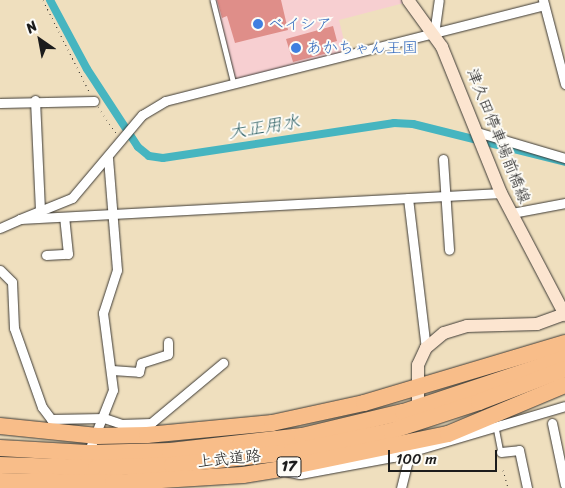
<!DOCTYPE html>
<html>
<head>
<meta charset="utf-8">
<style>
	body { margin:0 }
	#map { position:relative; width:565px; height:488px; overflow:hidden; background:#efdfbe; font-family:Sriracha,"Klee One",sans-serif }
	div>[style] { position:absolute }
	[style*='--x'] { left:calc(var(--x)*1px); top:calc(var(--y)*1px); width:calc(var(--w)*1px); rotate:calc(var(--a)*1deg) }
	.built>* { inset:0; background:#f7cfd1 }
	.canal>* { height:8px; margin:-4px; padding:0 4px; transform-origin:4px; border-radius:4px; background:#46b5c0 }
	.building>* { inset:0; background:#df8e89 }
	.path>* { height:1px; margin-top:-0.5px; transform-origin:0; background:repeating-linear-gradient(90deg,#3c3934 0 1px,transparent 0 5px) }
	.roads { filter:drop-shadow(0 0 1px #3c3934) drop-shadow(0 0 1px #3c3934) }
	.lane>* { height:4.5px; margin:-2.25px; padding:0 2.25px; transform-origin:2.25px; border-radius:2.25px; background:#fff }
	.street>* { height:9px; margin:-4.5px; padding:0 4.5px; transform-origin:4.5px; border-radius:4.5px; background:#fff }
	.secondary>* { height:12px; margin:-6px; padding:0 6px; transform-origin:6px; border-radius:6px; background:#fce5d0 }
	.highway>* { height:16px; margin:-8px; padding:0 8px; transform-origin:8px; border-radius:8px; background:#f8bd89 }
	.dots>* { width:14px; height:14px; translate:-50% -50%; box-sizing:border-box; border:2px solid #fdfcf7; border-radius:50% }
	span { translate:-50% -50%; white-space:nowrap; text-align:center; line-height:1.15; -webkit-text-stroke:4px #fdfcf7; paint-order:stroke }
	.shield-label span { padding:1px 4px; background:#fdfcf7; border:1px solid; border-radius:4px; -webkit-text-stroke-width:0 }
	.shield-label { font-size:15px; color:#1c1c1c; font-weight:700 }
	.shop-label { font-size:16px; color:#366cbe }
	.left { translate:0 -50%; text-align:left }
	.street-label { font-size:16px; color:#1c1c1c }
	.water-label { font-size:18px; color:#2f6166; font-style:italic }
	.north { position:absolute; left:15px; top:15px; width:50px; height:50px; -webkit-text-stroke:4px #fdfcf7; paint-order:stroke; rotate:327deg; font-size:14px; font-weight:700; line-height:20px; text-align:center; color:#1c1c1c }
	.north::after { content:''; display:block; margin:auto; width:18px; height:22px; background:#1c1c1c; clip-path:polygon(50% 0,100% 100%,50% 72%,0 100%) }
	.scale { position:absolute; left:388px; top:450px; width:109px; height:22px; box-sizing:border-box; border:2px solid #1c1c1c; border-top:0; padding-left:6px; font-size:15px; line-height:18px; white-space:nowrap; color:#1c1c1c; -webkit-text-stroke:4px #fdfcf7; paint-order:stroke }
</style>
</head>
<body>
<div id="map">
	<div class="built">
		<div style="clip-path:polygon(215px 0,402px 0,404px 3px,339px 20px,347px 53px,236px 81px)"></div>
	</div>
	<div class="canal">
		<div style="--x:50;--y:0;--w:78;--a:61.8"></div>
		<div style="--x:87;--y:69;--w:93;--a:56.8"></div>
		<div style="--x:138;--y:147;--w:14;--a:39"></div>
		<div style="--x:149;--y:156;--w:14;--a:8"></div>
		<div style="--x:163;--y:158;--w:234;--a:-8.6"></div>
		<div style="--x:394;--y:123;--w:19;--a:3"></div>
		<div style="--x:413;--y:124;--w:157;--a:14"></div>
	</div>
	<div class="building">
		<div style="clip-path:polygon(217px 0,281px 0,288px 30px,235px 43px,227px 16px,222px 18px)"></div>
		<div style="clip-path:polygon(333px 26px,337px 41px,330px 43px,332px 52px,293px 62px,286px 39px)"></div>
	</div>
	<div class="path">
		<div style="--x:43;--y:0;--w:104;--a:63.2"></div>
		<div style="--x:98;--y:107;--w:32;--a:55"></div>
		<div style="--x:503;--y:470;--w:19;--a:74"></div>
	</div>
	<div class="roads">
		<div class="lane">
			<div style="--x:213;--y:0;--w:87;--a:76"></div>
			<div style="--x:496;--y:427;--w:26;--a:79"></div>
		</div>
		<div class="street">
			<div style="--x:543;--y:0;--w:87;--a:75.3"></div>
			<div style="--x:434;--y:34;--w:34;--a:-82"></div>
			<div style="--x:35;--y:100;--w:111;--a:87.4"></div>
			<div style="--x:0;--y:103;--w:94;--a:-1.2"></div>
			<div style="--x:477;--y:132;--w:92;--a:16.5"></div>
			<div style="--x:443;--y:159;--w:91;--a:86.2"></div>
			<div style="--x:408;--y:198;--w:151;--a:83.2"></div>
			<div style="--x:512;--y:213;--w:54;--a:-10.7"></div>
			<div style="--x:20;--y:219;--w:56;--a:-22"></div>
			<div style="--x:72;--y:198;--w:109;--a:-49.9"></div>
			<div style="--x:142;--y:115;--w:27;--a:-31"></div>
			<div style="--x:165;--y:101;--w:391;--a:-14.2"></div>
			<div style="--x:0;--y:228;--w:22;--a:-24"></div>
			<div style="--x:20;--y:219;--w:482;--a:-3.1"></div>
			<div style="--x:46;--y:255;--w:22;--a:-3"></div>
			<div style="--x:68;--y:254;--w:36;--a:-96"></div>
			<div style="--x:0;--y:270;--w:17;--a:45"></div>
			<div style="--x:12;--y:282;--w:46;--a:87.5"></div>
			<div style="--x:14;--y:328;--w:84;--a:70.5"></div>
			<div style="--x:42;--y:407;--w:15;--a:53"></div>
			<div style="--x:51;--y:419;--w:53;--a:-1.1"></div>
			<div style="--x:104;--y:418;--w:18;--a:19"></div>
			<div style="--x:121;--y:424;--w:30;--a:-2"></div>
			<div style="--x:151;--y:423;--w:94;--a:-39.8"></div>
			<div style="--x:112;--y:370;--w:27;--a:4"></div>
			<div style="--x:139;--y:372;--w:9;--a:-77"></div>
			<div style="--x:141;--y:363;--w:28;--a:-18"></div>
			<div style="--x:168;--y:354;--w:12;--a:-90"></div>
			<div style="--x:552;--y:423;--w:63;--a:78.2"></div>
			<div style="--x:90;--y:448;--w:62;--a:-68.4"></div>
			<div style="--x:113;--y:390;--w:78;--a:-97.4"></div>
			<div style="--x:103;--y:313;--w:45;--a:-72"></div>
			<div style="--x:117;--y:270;--w:113;--a:-94.6"></div>
			<div style="--x:501;--y:452;--w:18;--a:-6"></div>
			<div style="--x:519;--y:450;--w:39;--a:78"></div>
			<div style="--x:284;--y:471;--w:16;--a:11"></div>
			<div style="--x:300;--y:474;--w:95;--a:-10.4"></div>
			<div style="--x:393;--y:457;--w:179;--a:-16.5"></div>
			<div style="--x:401;--y:488;--w:36;--a:-76"></div>
		</div>
		<div class="secondary">
			<div style="--x:408;--y:0;--w:58;--a:54.1"></div>
			<div style="--x:442;--y:47;--w:157;--a:68"></div>
			<div style="--x:501;--y:193;--w:138;--a:62.3"></div>
			<div style="--x:418;--y:401;--w:36;--a:-90"></div>
			<div style="--x:418;--y:365;--w:19;--a:-65"></div>
			<div style="--x:426;--y:348;--w:23;--a:-40"></div>
			<div style="--x:444;--y:333;--w:24;--a:-17"></div>
			<div style="--x:467;--y:326;--w:70;--a:-1.6"></div>
			<div style="--x:537;--y:324;--w:29;--a:-20"></div>
		</div>
		<div class="highway">
			<div style="--x:0;--y:426;--w:98;--a:5.9"></div>
			<div style="--x:97;--y:436;--w:50;--a:-1.1"></div>
			<div style="--x:147;--y:435;--w:126;--a:-5.5"></div>
			<div style="--x:272;--y:423;--w:94;--a:-12.3"></div>
			<div style="--x:364;--y:403;--w:210;--a:-16.6"></div>
			<div style="--x:0;--y:448;--w:88;--a:3.3"></div>
			<div style="--x:88;--y:453;--w:82;--a:-1.4"></div>
			<div style="--x:170;--y:451;--w:133;--a:-6.5"></div>
			<div style="--x:302;--y:436;--w:104;--a:-13.4"></div>
			<div style="--x:403;--y:412;--w:171;--a:-18.4"></div>
			<div style="--x:0;--y:465;--w:96;--a:1.8"></div>
			<div style="--x:96;--y:468;--w:76;--a:-2.3"></div>
			<div style="--x:172;--y:465;--w:120;--a:-6.2"></div>
			<div style="--x:291;--y:452;--w:102;--a:-11.9"></div>
			<div style="--x:391;--y:431;--w:93;--a:-18.2"></div>
			<div style="--x:479;--y:402;--w:92;--a:-21"></div>
			<div style="--x:0;--y:481;--w:113;--a:1"></div>
			<div style="--x:113;--y:483;--w:130;--a:-3.5"></div>
			<div style="--x:243;--y:475;--w:36;--a:-9"></div>
			<div style="--x:279;--y:469;--w:173;--a:-11.7"></div>
			<div style="--x:448;--y:434;--w:127;--a:-22.7"></div>
		</div>
	</div>
	<div class="dots">
		<div style="left:258px;top:24px;background:#3f7fe0"></div>
		<div style="left:296px;top:48px;background:#3f7fe0"></div>
	</div>
	<div class="shield-label">
		<span style="left:289px;top:467px">17</span>
	</div>
	<div class="shop-label">
		<span class="left" style="left:268px;top:24px">ベイシア</span>
		<span class="left" style="left:306px;top:48px">あかちゃん王国</span>
	</div>
	<div class="street-label">
		<span style="left:498px;top:136px;rotate:68deg">津久田停車場前橋線</span>
		<span style="left:229px;top:459px;rotate:-6deg">上武道路</span>
	</div>
	<div class="water-label">
		<span style="left:264px;top:127px;rotate:-9deg">大正用水</span>
	</div>
	<div class="north">N</div>
	<div class="scale">100 m</div>
</div>
</body>
</html>
